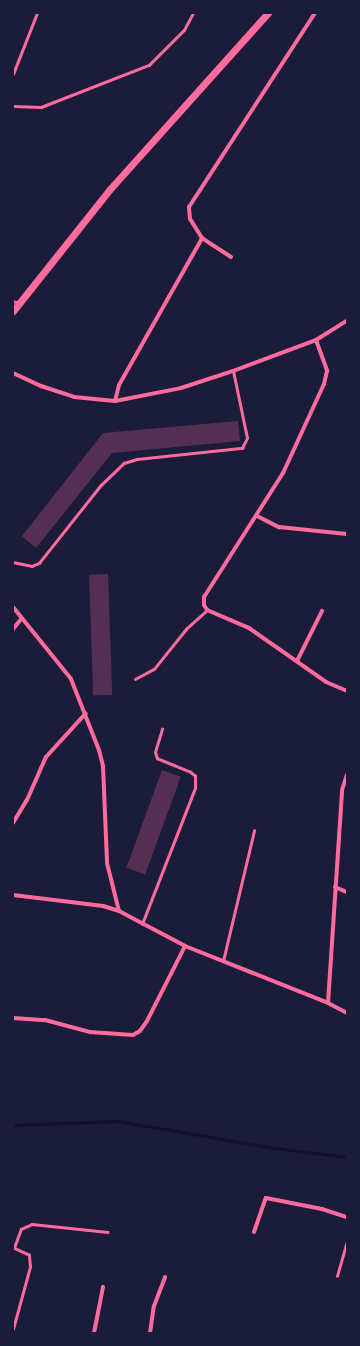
<!DOCTYPE html>
<html>
<head>
<meta charset="utf-8">
<style>
	body { margin:0 }
	#map { position:relative; width:360px; height:1346px; overflow:hidden; background:#1b1b3a; font-family:Montserrat,sans-serif }
	div>[style] { position:absolute }
	[style*='--x'] { left:calc(var(--x)*1px); top:calc(var(--y)*1px); width:calc(var(--w)*1px); rotate:calc(var(--a)*1deg) }
	.stream>* { height:3px; margin:-1.5px; padding:0 1.5px; transform-origin:1.5px; border-radius:1.5px; background:#12122b }
	.building>* { inset:0; background:#542f53; transform-origin:0 0 }
	.service>* { height:2.5px; margin:-1.25px; padding:0 1.25px; transform-origin:1.25px; border-radius:1.25px; background:#ff6b9d }
	.minor>* { height:4px; margin:-2px; padding:0 2px; transform-origin:2px; border-radius:2px; background:#ff6b9d }
	.secondary>* { height:7px; margin:-3.5px; padding:0 3.5px; transform-origin:3.5px; border-radius:3.5px; background:#ff6b9d }
	span { translate:-50% -50%; white-space:nowrap; text-align:center; line-height:1.15; -webkit-text-stroke:3px #1b1b3a; paint-order:stroke }
	.frame { position:absolute; inset:0; border:14px solid #1b1b3a; pointer-events:none }
</style>
</head>
<body>
<div id="map">
	<div class="stream">
		<div style="--x:13;--y:1125;--w:105;--a:-2.2"></div>
		<div style="--x:118;--y:1121;--w:159;--a:9.8"></div>
		<div style="--x:275;--y:1148;--w:73;--a:7.1"></div>
	</div>
	<div class="building">
		<div style="clip-path:polygon(238px 421px,240px 441px,112px 453px,36px 548px,22px 536px,103px 433px)"></div>
		<div style="left:108px;top:574px;width:121px;height:19px;rotate:88deg"></div>
		<div style="left:162px;top:770px;width:20px;height:104px;rotate:20deg"></div>
	</div>
	<div class="service">
		<div style="--x:13;--y:74;--w:66;--a:-68.5"></div>
		<div style="--x:13;--y:106;--w:28;--a:2"></div>
		<div style="--x:41;--y:107;--w:116;--a:-21.3"></div>
		<div style="--x:149;--y:65;--w:49;--a:-45"></div>
		<div style="--x:184;--y:30;--w:19;--a:-62"></div>
		<div style="--x:13;--y:301;--w:6;--a:18"></div>
		<div style="--x:13;--y:562;--w:19;--a:12"></div>
		<div style="--x:32;--y:566;--w:8;--a:-23"></div>
		<div style="--x:39;--y:563;--w:98;--a:-51.6"></div>
		<div style="--x:100;--y:486;--w:33;--a:-44"></div>
		<div style="--x:124;--y:463;--w:14;--a:-17"></div>
		<div style="--x:137;--y:459;--w:106;--a:-6"></div>
		<div style="--x:242;--y:448;--w:11;--a:-63"></div>
		<div style="--x:247;--y:438;--w:68;--a:-101.8"></div>
		<div style="--x:135;--y:679;--w:21;--a:-28"></div>
		<div style="--x:154;--y:669;--w:51;--a:-51.3"></div>
		<div style="--x:186;--y:629;--w:28;--a:-42"></div>
		<div style="--x:142;--y:924;--w:146;--a:-68.7"></div>
		<div style="--x:195;--y:788;--w:12;--a:-90"></div>
		<div style="--x:195;--y:776;--w:6;--a:-141"></div>
		<div style="--x:190;--y:772;--w:35;--a:-158"></div>
		<div style="--x:157;--y:759;--w:7;--a:-106"></div>
		<div style="--x:155;--y:752;--w:24;--a:-73"></div>
		<div style="--x:223;--y:961;--w:134;--a:-76.6"></div>
		<div style="--x:14;--y:1248;--w:20;--a:-70"></div>
		<div style="--x:21;--y:1229;--w:12;--a:-24"></div>
		<div style="--x:32;--y:1224;--w:76;--a:6"></div>
		<div style="--x:337;--y:1276;--w:35;--a:-74"></div>
		<div style="--x:13;--y:1329;--w:64;--a:-74.7"></div>
		<div style="--x:30;--y:1267;--w:12;--a:-95"></div>
		<div style="--x:29;--y:1255;--w:17;--a:-156"></div>
	</div>
	<div class="minor">
		<div style="--x:231;--y:257;--w:35;--a:-147"></div>
		<div style="--x:202;--y:238;--w:22;--a:-122"></div>
		<div style="--x:190;--y:219;--w:12;--a:-95"></div>
		<div style="--x:189;--y:207;--w:231;--a:-57"></div>
		<div style="--x:316;--y:340;--w:33;--a:70"></div>
		<div style="--x:327;--y:371;--w:13;--a:103"></div>
		<div style="--x:324;--y:384;--w:98;--a:114.7"></div>
		<div style="--x:283;--y:473;--w:147;--a:122.5"></div>
		<div style="--x:204;--y:597;--w:8;--a:90"></div>
		<div style="--x:204;--y:605;--w:6;--a:59"></div>
		<div style="--x:207;--y:610;--w:46;--a:23.2"></div>
		<div style="--x:249;--y:628;--w:94;--a:35"></div>
		<div style="--x:326;--y:682;--w:23;--a:23"></div>
		<div style="--x:13;--y:373;--w:31;--a:25"></div>
		<div style="--x:41;--y:386;--w:35;--a:18"></div>
		<div style="--x:74;--y:397;--w:41;--a:5.6"></div>
		<div style="--x:115;--y:401;--w:67;--a:-11.1"></div>
		<div style="--x:181;--y:388;--w:55;--a:-18.1"></div>
		<div style="--x:233;--y:371;--w:89;--a:-20.5"></div>
		<div style="--x:316;--y:340;--w:36;--a:-32"></div>
		<div style="--x:115;--y:401;--w:16;--a:-76"></div>
		<div style="--x:119;--y:385;--w:169;--a:-60.5"></div>
		<div style="--x:257;--y:516;--w:25;--a:27"></div>
		<div style="--x:279;--y:527;--w:68;--a:5.9"></div>
		<div style="--x:13;--y:607;--w:92;--a:51.1"></div>
		<div style="--x:71;--y:679;--w:76;--a:68.5"></div>
		<div style="--x:99;--y:750;--w:16;--a:76"></div>
		<div style="--x:103;--y:766;--w:97;--a:87.6"></div>
		<div style="--x:107;--y:863;--w:49;--a:76"></div>
		<div style="--x:13;--y:629;--w:13;--a:-51"></div>
		<div style="--x:297;--y:661;--w:56;--a:-63.4"></div>
		<div style="--x:13;--y:823;--w:27;--a:-59"></div>
		<div style="--x:27;--y:800;--w:47;--a:-66.2"></div>
		<div style="--x:46;--y:757;--w:59;--a:-47.7"></div>
		<div style="--x:335;--y:887;--w:13;--a:23"></div>
		<div style="--x:13;--y:895;--w:91;--a:7"></div>
		<div style="--x:103;--y:906;--w:17;--a:17"></div>
		<div style="--x:119;--y:911;--w:75;--a:27.9"></div>
		<div style="--x:185;--y:946;--w:154;--a:21.7"></div>
		<div style="--x:328;--y:1003;--w:21;--a:28"></div>
		<div style="--x:328;--y:1003;--w:213;--a:-86.2"></div>
		<div style="--x:342;--y:790;--w:16;--a:-72"></div>
		<div style="--x:13;--y:1018;--w:32;--a:4"></div>
		<div style="--x:45;--y:1020;--w:47;--a:14.9"></div>
		<div style="--x:90;--y:1032;--w:43;--a:4"></div>
		<div style="--x:133;--y:1035;--w:8;--a:-30"></div>
		<div style="--x:140;--y:1031;--w:12;--a:-55"></div>
		<div style="--x:147;--y:1021;--w:84;--a:-63.1"></div>
		<div style="--x:254;--y:1232;--w:36;--a:-71"></div>
		<div style="--x:266;--y:1198;--w:57;--a:11.1"></div>
		<div style="--x:322;--y:1209;--w:26;--a:18"></div>
		<div style="--x:94;--y:1333;--w:47;--a:-78.9"></div>
		<div style="--x:150;--y:1333;--w:27;--a:-82"></div>
		<div style="--x:154;--y:1306;--w:31;--a:-69"></div>
	</div>
	<div class="secondary">
		<div style="--x:13;--y:311;--w:156;--a:-51.5"></div>
		<div style="--x:110;--y:189;--w:237;--a:-48.1"></div>
	</div>
	<div class="frame"></div>
</div>
</body>
</html>
